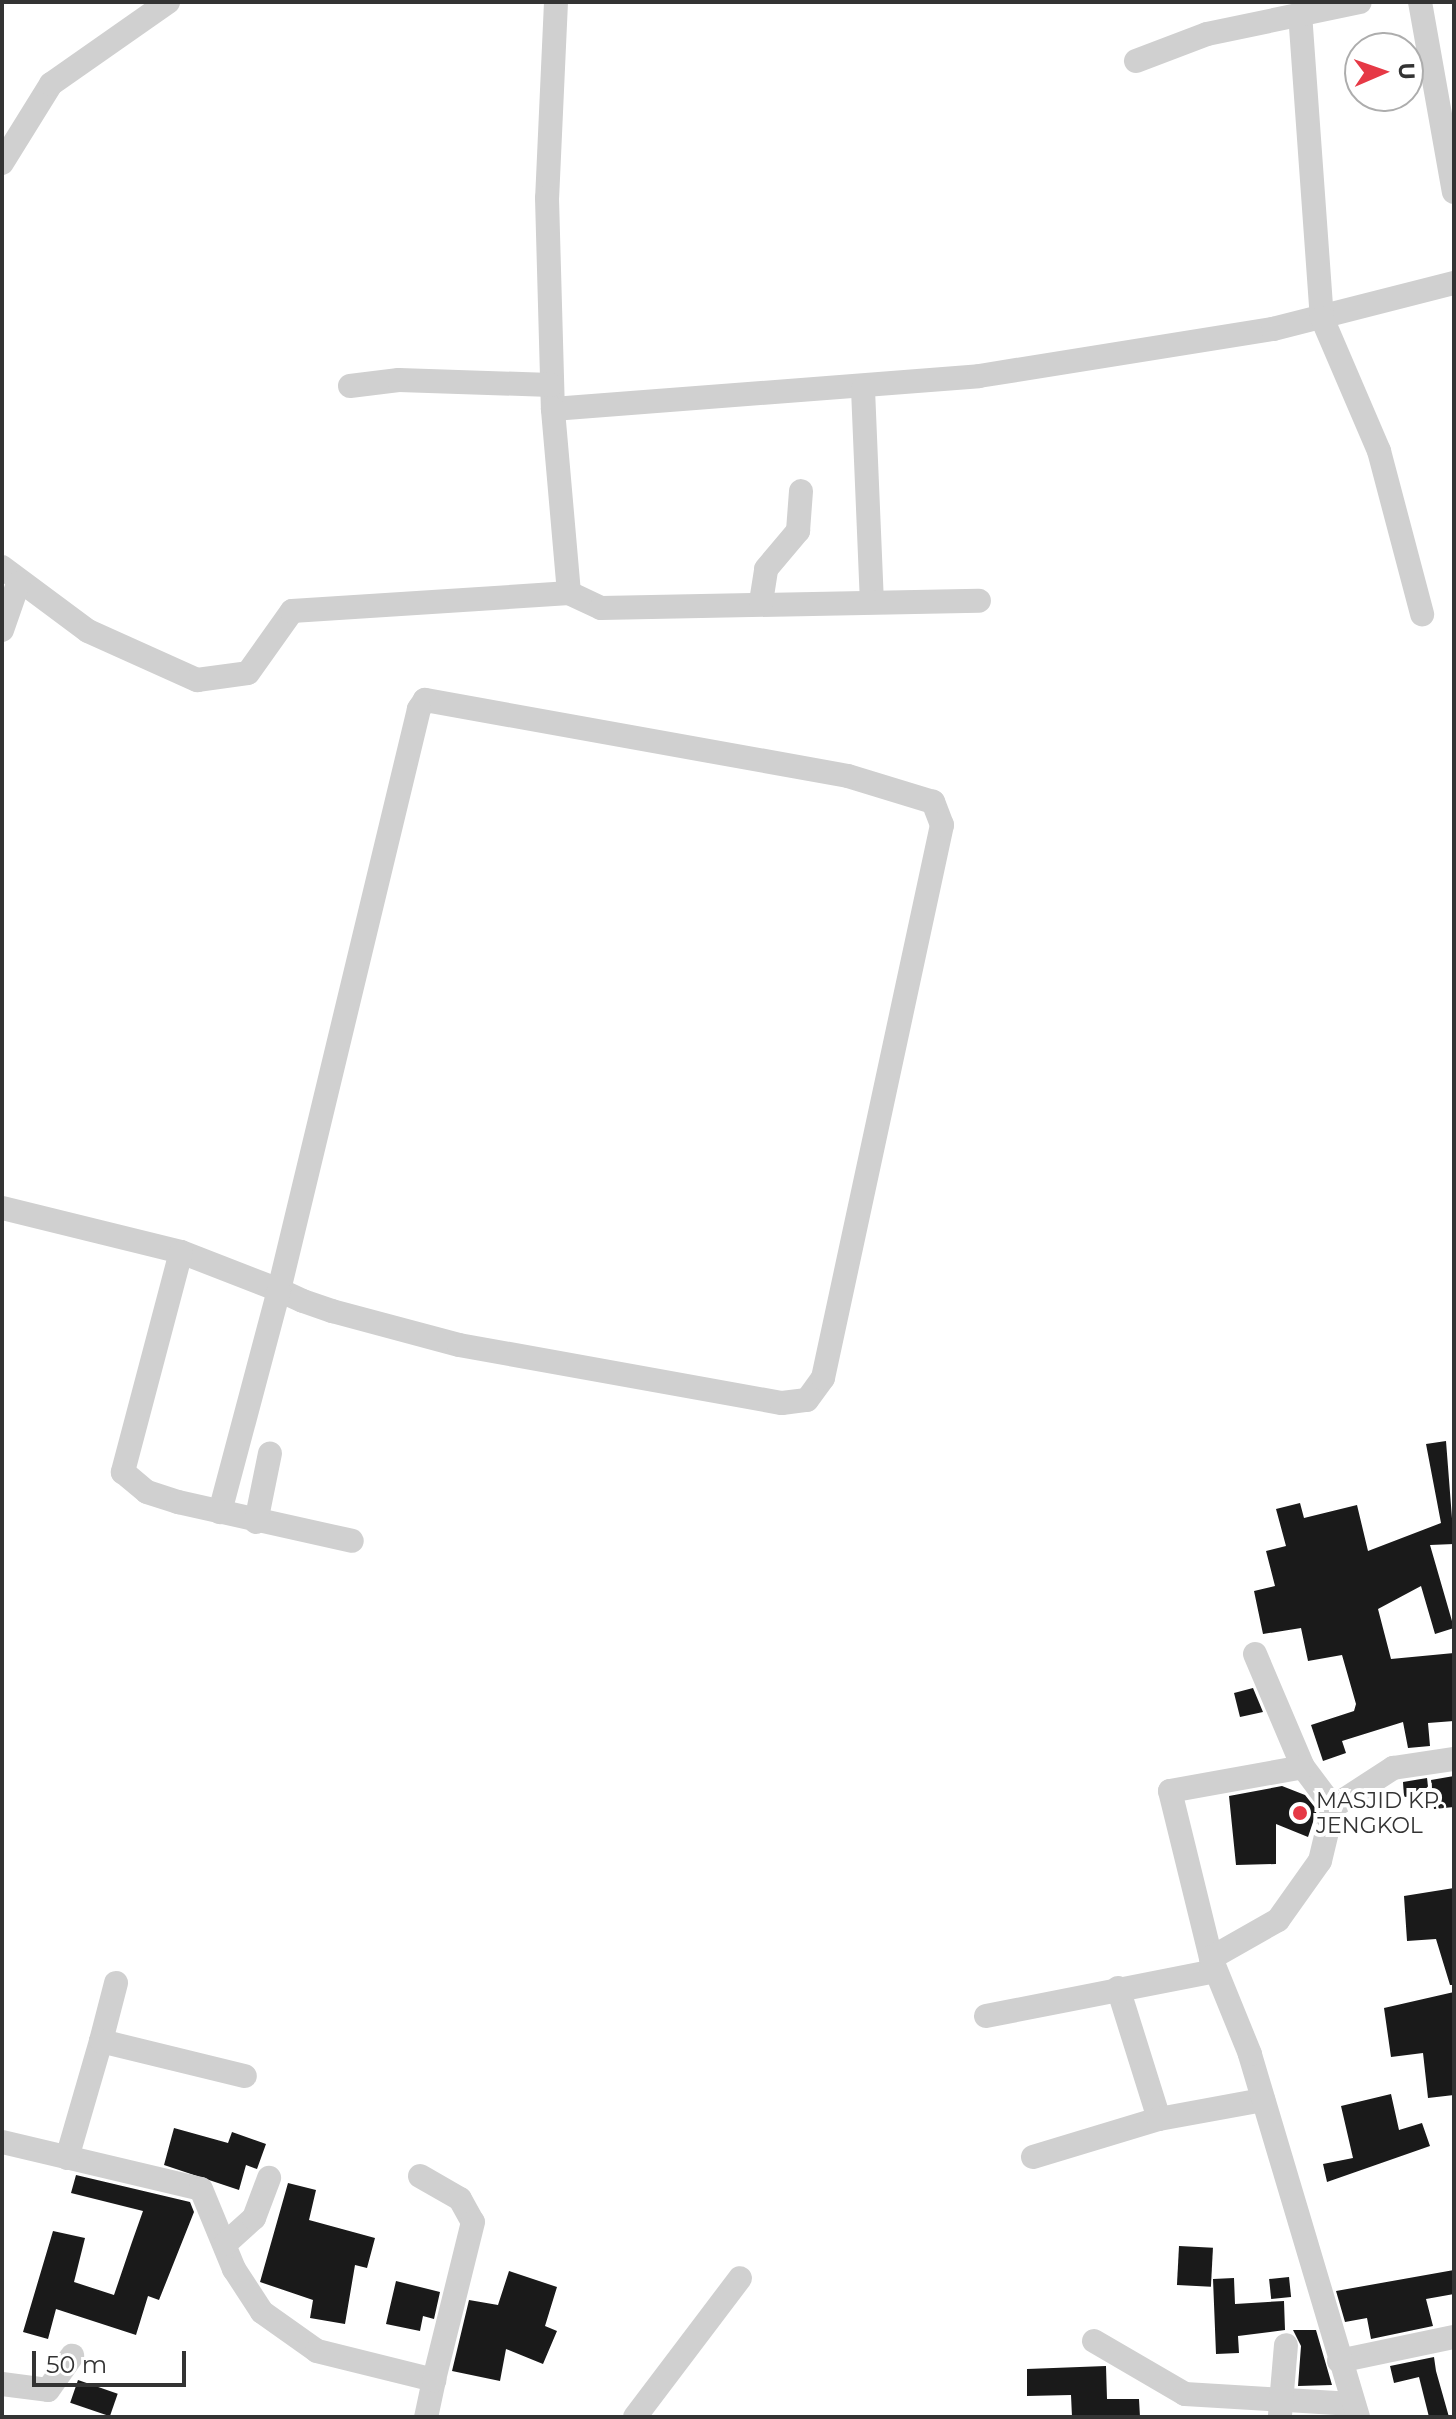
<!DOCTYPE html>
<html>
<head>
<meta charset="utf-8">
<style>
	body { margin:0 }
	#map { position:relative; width:1456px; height:2419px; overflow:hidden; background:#fff; font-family:Montserrat,sans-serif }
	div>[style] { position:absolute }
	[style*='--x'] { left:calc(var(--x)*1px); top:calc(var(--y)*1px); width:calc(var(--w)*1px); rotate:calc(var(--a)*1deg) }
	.building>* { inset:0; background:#1a1a1a; transform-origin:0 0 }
	.minor>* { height:24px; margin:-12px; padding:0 12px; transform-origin:12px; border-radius:12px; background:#d0d0d0 }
	.dots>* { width:22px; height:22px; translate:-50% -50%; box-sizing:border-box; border:4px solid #fff; border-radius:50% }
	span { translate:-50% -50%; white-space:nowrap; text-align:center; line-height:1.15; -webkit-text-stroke:8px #fff; paint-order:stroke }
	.poi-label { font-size:22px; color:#333 }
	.left { translate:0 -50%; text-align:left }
	.frame { position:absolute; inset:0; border:4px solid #333; pointer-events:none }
	.north { position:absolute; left:1344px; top:32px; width:80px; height:80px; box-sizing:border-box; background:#fff; border:2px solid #adadad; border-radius:50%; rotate:88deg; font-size:22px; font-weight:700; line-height:32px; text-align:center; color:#333 }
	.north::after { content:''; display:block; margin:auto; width:28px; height:36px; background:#e63946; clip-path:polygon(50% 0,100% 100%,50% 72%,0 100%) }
	.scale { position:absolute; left:32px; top:2351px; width:154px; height:36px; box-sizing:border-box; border:4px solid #333; border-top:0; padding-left:10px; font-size:24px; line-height:28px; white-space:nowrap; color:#333; -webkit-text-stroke:6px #fff; paint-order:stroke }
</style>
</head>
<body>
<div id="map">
	<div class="building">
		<div style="clip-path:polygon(1446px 1441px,1454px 1544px,1430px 1545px,1454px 1628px,1435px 1634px,1421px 1586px,1378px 1609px,1391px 1659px,1454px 1653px,1454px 1721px,1428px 1723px,1430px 1746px,1408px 1748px,1403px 1722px,1342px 1741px,1346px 1753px,1323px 1761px,1311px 1725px,1354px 1711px,1356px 1704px,1342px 1655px,1308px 1661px,1301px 1628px,1263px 1634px,1254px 1591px,1275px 1586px,1266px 1551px,1286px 1546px,1276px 1509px,1300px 1503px,1304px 1518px,1357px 1505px,1368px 1551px,1441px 1523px,1426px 1444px)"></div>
		<div style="clip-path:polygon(1253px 1688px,1263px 1712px,1240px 1717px,1234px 1693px)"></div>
		<div style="clip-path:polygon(1454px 1776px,1454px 1807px,1434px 1809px,1431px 1780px)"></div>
		<div style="clip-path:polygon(1427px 1778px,1429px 1795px,1404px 1797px,1403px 1782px)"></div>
		<div style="clip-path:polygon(1282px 1786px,1305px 1795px,1317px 1810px,1308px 1837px,1276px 1824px,1276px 1864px,1236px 1865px,1229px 1796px)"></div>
		<div style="clip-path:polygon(1454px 1888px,1454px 1985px,1450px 1985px,1436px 1939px,1407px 1941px,1404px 1896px)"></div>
		<div style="clip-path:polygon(1454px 1992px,1454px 2095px,1428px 2098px,1423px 2053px,1391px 2057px,1384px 2008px)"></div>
		<div style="clip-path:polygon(1391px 2094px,1399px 2130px,1422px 2123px,1430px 2146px,1327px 2182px,1323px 2164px,1353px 2158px,1341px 2106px)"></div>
		<div style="clip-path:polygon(174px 2128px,228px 2143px,232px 2132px,266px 2144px,257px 2169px,246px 2165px,239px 2190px,164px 2165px)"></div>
		<div style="clip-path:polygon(76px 2175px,190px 2202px,194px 2212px,159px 2300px,148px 2296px,136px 2335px,56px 2309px,48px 2339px,23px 2332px,53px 2231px,85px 2238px,74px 2282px,114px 2295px,132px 2242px,143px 2211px,71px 2193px)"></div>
		<div style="clip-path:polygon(288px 2183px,316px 2190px,309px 2220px,375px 2238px,367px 2268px,355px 2265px,345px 2324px,310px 2318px,313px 2300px,260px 2282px)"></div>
		<div style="left:1179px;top:2246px;width:34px;height:39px;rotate:3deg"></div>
		<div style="clip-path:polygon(1454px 2270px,1454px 2294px,1426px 2299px,1433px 2326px,1371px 2339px,1367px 2318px,1345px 2322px,1336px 2291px)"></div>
		<div style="clip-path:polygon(509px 2271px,557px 2287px,545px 2326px,557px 2331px,543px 2364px,506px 2349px,500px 2381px,452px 2371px,469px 2300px,498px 2305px)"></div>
		<div style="left:1289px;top:2277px;width:20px;height:20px;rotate:84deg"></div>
		<div style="clip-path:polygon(1234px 2278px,1235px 2304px,1284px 2301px,1285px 2330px,1238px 2336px,1239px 2353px,1216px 2354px,1213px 2279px)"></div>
		<div style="clip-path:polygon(396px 2281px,440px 2292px,434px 2319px,423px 2316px,420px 2331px,386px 2324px)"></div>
		<div style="clip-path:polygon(1293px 2330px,1316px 2330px,1332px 2385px,1298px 2386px,1301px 2346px)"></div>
		<div style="clip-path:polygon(1434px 2357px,1436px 2371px,1449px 2417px,1429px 2417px,1419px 2377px,1394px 2383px,1390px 2366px)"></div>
		<div style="clip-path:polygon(1106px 2366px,1107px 2399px,1139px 2399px,1140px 2417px,1072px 2417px,1071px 2395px,1027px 2396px,1027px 2369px)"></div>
		<div style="left:78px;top:2380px;width:42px;height:24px;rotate:19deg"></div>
	</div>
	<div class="minor">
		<div style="--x:556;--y:2;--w:196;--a:92.6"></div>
		<div style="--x:547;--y:198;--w:211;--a:88.4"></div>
		<div style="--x:553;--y:409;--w:427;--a:-4.4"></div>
		<div style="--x:979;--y:376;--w:298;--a:-9.1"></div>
		<div style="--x:1273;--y:329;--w:187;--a:-14.3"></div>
		<div style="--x:1420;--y:2;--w:193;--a:79.9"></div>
		<div style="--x:1300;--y:13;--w:306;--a:85.9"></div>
		<div style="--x:1322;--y:318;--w:145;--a:66.8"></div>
		<div style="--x:1379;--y:451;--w:169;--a:75.2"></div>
		<div style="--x:1136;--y:61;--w:76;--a:-20.8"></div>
		<div style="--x:1207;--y:34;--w:156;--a:-11.8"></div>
		<div style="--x:2;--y:163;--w:93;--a:-58.2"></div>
		<div style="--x:51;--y:84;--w:143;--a:-35"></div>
		<div style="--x:350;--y:386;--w:49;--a:-7"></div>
		<div style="--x:399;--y:380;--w:152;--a:1.9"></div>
		<div style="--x:863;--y:389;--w:212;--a:87.6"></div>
		<div style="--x:2;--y:567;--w:107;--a:36.7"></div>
		<div style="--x:88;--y:631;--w:120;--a:24.2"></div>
		<div style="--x:197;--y:680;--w:51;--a:-7.8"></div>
		<div style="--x:248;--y:673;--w:76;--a:-54.6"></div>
		<div style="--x:292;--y:611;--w:278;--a:-3.7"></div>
		<div style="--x:569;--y:593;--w:185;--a:-95"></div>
		<div style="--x:569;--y:593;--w:35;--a:25"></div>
		<div style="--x:601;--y:608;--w:378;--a:-1.1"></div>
		<div style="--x:761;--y:602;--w:33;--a:-81"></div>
		<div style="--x:766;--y:569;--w:50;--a:-49.9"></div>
		<div style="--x:798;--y:531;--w:40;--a:-85.7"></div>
		<div style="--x:2;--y:630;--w:49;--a:-70.8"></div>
		<div style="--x:2;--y:1208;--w:184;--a:13.8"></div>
		<div style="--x:181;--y:1252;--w:105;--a:21.2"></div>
		<div style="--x:279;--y:1290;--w:26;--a:25"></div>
		<div style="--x:303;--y:1301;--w:31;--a:19"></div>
		<div style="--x:332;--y:1311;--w:131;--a:15"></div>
		<div style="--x:459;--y:1345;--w:328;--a:10.2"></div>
		<div style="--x:782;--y:1403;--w:25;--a:-7"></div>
		<div style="--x:807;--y:1400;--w:27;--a:-54"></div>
		<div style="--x:823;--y:1378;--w:566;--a:-77.86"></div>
		<div style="--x:942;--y:825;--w:25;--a:-111"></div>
		<div style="--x:933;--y:802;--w:89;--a:-163"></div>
		<div style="--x:848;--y:776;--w:430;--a:-169.8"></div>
		<div style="--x:425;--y:700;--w:11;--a:124"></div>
		<div style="--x:419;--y:709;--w:598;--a:103.55"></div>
		<div style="--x:279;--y:1290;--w:230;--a:104.9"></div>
		<div style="--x:181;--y:1252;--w:228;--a:104.8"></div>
		<div style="--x:123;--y:1472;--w:31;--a:40"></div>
		<div style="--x:147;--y:1492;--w:33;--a:18"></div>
		<div style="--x:178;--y:1502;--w:178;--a:12.6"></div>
		<div style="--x:256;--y:1522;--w:70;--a:-78.5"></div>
		<div style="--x:1255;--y:1654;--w:123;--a:67"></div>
		<div style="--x:1303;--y:1767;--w:50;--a:53.1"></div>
		<div style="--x:1211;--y:1958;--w:172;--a:-103.8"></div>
		<div style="--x:1170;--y:1791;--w:135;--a:-10.2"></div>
		<div style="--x:1118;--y:1988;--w:137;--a:72.6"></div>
		<div style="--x:986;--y:2016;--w:233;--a:-11.1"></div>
		<div style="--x:101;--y:2041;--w:60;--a:-75.5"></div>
		<div style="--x:2;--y:2142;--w:204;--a:13.3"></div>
		<div style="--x:201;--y:2189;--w:87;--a:67.6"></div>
		<div style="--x:234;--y:2269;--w:51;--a:56.9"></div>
		<div style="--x:262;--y:2312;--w:67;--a:35.3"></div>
		<div style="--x:317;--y:2351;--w:121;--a:13.9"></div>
		<div style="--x:434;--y:2380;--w:38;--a:102"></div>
		<div style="--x:1033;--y:2157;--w:132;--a:-16.8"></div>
		<div style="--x:1159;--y:2119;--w:106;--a:-10.4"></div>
		<div style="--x:67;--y:2158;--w:122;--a:-73.8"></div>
		<div style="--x:101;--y:2041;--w:148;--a:13.7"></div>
		<div style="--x:420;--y:2176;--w:46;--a:29.9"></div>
		<div style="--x:460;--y:2199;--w:26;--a:61"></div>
		<div style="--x:473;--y:2222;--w:163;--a:103.9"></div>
		<div style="--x:225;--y:2244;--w:39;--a:-42"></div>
		<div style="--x:254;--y:2218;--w:43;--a:-69.4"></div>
		<div style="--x:1094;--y:2341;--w:105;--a:30.2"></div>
		<div style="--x:1185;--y:2394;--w:168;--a:3.4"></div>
		<div style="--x:1339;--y:2361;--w:117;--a:-11.8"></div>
		<div style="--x:2;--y:2384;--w:46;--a:7.4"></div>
		<div style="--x:48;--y:2390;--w:42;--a:-54.8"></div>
		<div style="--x:1280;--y:2415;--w:70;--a:-85.1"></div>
		<div style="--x:635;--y:2417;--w:174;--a:-52.9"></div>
		<div style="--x:1358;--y:2417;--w:379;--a:-106.6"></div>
		<div style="--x:1250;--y:2054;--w:104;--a:-112.1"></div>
		<div style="--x:1211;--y:1958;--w:77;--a:-29.6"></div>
		<div style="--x:1278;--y:1920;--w:72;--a:-54.6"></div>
		<div style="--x:1320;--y:1861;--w:56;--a:-76.5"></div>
		<div style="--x:1333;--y:1807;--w:72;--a:-33"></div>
		<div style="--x:1393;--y:1768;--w:62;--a:-8.4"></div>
	</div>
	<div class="dots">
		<div style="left:1300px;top:1813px;background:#e63946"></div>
	</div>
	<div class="poi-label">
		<span class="left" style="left:1316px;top:1813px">MASJID KP.<br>JENGKOL</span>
	</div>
	<div class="frame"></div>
	<div class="north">U</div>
	<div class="scale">50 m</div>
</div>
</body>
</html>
